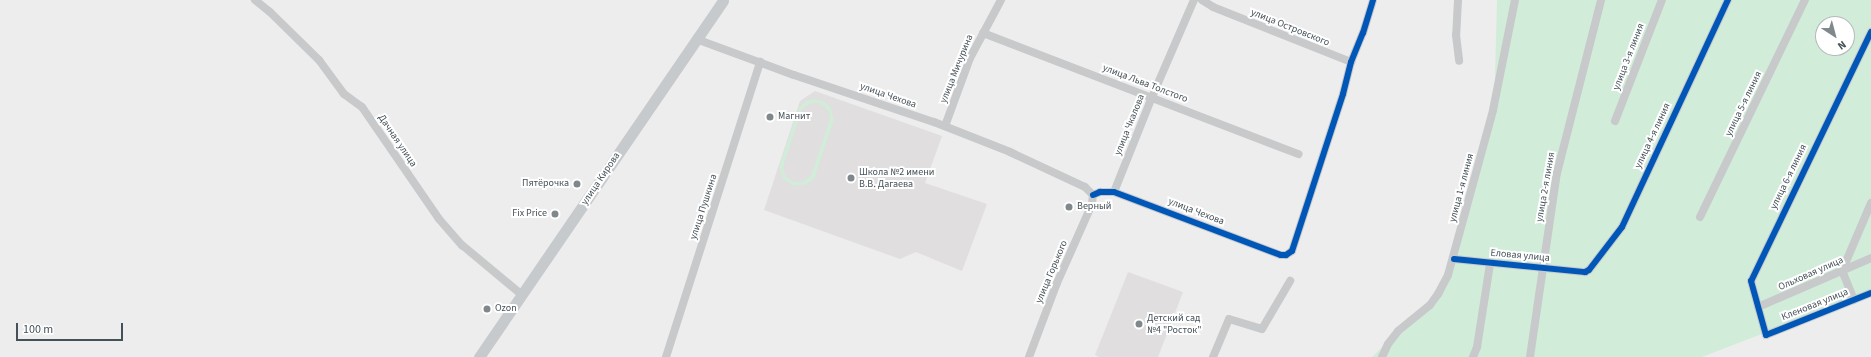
<!DOCTYPE html>
<html>
<head>
<meta charset="utf-8">
<style>
	body { margin:0 }
	#map { position:relative; width:1871px; height:357px; overflow:hidden; background:#eeeded; font-family:"Source Sans 3",sans-serif }
	div>[style] { position:absolute }
	[style*='--x'] { left:calc(var(--x)*1px); top:calc(var(--y)*1px); width:calc(var(--w)*1px); rotate:calc(var(--a)*1deg) }
	.education>* { inset:0; background:#e0dede }
	.green>* { inset:0; background:#d1ecd9 }
	.street>* { height:8px; margin:-4px; padding:0 4px; transform-origin:4px; border-radius:4px; background:#c7c9cb }
	.secondary>* { height:11px; margin:-5.5px; padding:0 5.5px; transform-origin:5.5px; border-radius:5.5px; background:#c7cacd }
	.cycleway>* { height:6px; margin:-3px; padding:0 3px; transform-origin:3px; border-radius:3px; background:#0057b8 }
	.dots>* { width:11px; height:11px; translate:-50% -50%; box-sizing:border-box; border:2px solid #fff; border-radius:50% }
	span { translate:-50% -50%; white-space:nowrap; text-align:center; line-height:1.15; -webkit-text-stroke:4px #fff; paint-order:stroke }
	.street-label { font-size:10px; color:#455158 }
	.poi-label { font-size:10px; color:#455158 }
	.left { translate:0 -50%; text-align:left }
	.right { translate:-100% -50%; text-align:right }
	.north { position:absolute; left:1815px; top:16px; width:40px; height:40px; box-sizing:border-box; background:#fff; border:1px solid #b5b9bc; border-radius:50%; rotate:144deg; font-size:11px; font-weight:700; line-height:16px; text-align:center; color:#455158 }
	.north::after { content:''; display:block; margin:auto; width:14px; height:18px; background:#80888c; clip-path:polygon(50% 0,100% 100%,50% 72%,0 100%) }
	.scale { position:absolute; left:16px; top:323px; width:107px; height:18px; box-sizing:border-box; border:2px solid #455158; border-top:0; padding-left:5px; font-size:12px; line-height:14px; white-space:nowrap; color:#455158; -webkit-text-stroke:3px #fff; paint-order:stroke }
</style>
</head>
<body>
<div id="map">
	<div class="education">
		<div style="clip-path:polygon(815px 91px,942px 136px,925px 183px,987px 204px,962px 271px,916px 252px,900px 259px,764px 210px,800px 101px)"></div>
		<div style="clip-path:polygon(1128px 272px,1183px 292px,1158px 357px,1099px 357px,1095px 355px)"></div>
	</div>
	<div class="green">
		<div style="clip-path:polygon(evenodd,1497px 0,1871px 0,1871px 292px,1702px 357px,1372px 357px,1441px 291px,1494px 115px,1497px 0,1823px 24px,1847px 24px,1847px 48px,1823px 48px,1823px 24px)"></div>
		<div style="clip-path:polygon(evenodd,814px 99px,823px 101px,830px 106px,834px 119px,814px 179px,807px 184px,794px 186px,783px 179px,779px 167px,799px 107px,806px 101px,814px 99px,811px 103px,818px 103px,824px 106px,829px 112px,830px 119px,811px 176px,802px 182px,795px 182px,786px 177px,783px 167px,802px 109px,811px 103px)"></div>
	</div>
	<div class="street">
		<div style="--x:255;--y:0;--w:19;--a:39"></div>
		<div style="--x:270;--y:12;--w:69;--a:44.4"></div>
		<div style="--x:319;--y:60;--w:42;--a:53.7"></div>
		<div style="--x:344;--y:94;--w:22;--a:36"></div>
		<div style="--x:362;--y:107;--w:136;--a:55.5"></div>
		<div style="--x:439;--y:219;--w:35;--a:49"></div>
		<div style="--x:462;--y:245;--w:78;--a:39.8"></div>
		<div style="--x:1202;--y:0;--w:13;--a:32"></div>
		<div style="--x:1213;--y:7;--w:149;--a:21.7"></div>
		<div style="--x:1458;--y:0;--w:35;--a:93"></div>
		<div style="--x:1456;--y:35;--w:26;--a:83"></div>
		<div style="--x:1871;--y:32;--w:276;--a:115.7"></div>
		<div style="--x:1751;--y:281;--w:56;--a:74.5"></div>
		<div style="--x:1766;--y:335;--w:113;--a:-21.8"></div>
		<div style="--x:983;--y:33;--w:338;--a:21"></div>
		<div style="--x:696;--y:39;--w:104;--a:20.2"></div>
		<div style="--x:794;--y:75;--w:148;--a:18.6"></div>
		<div style="--x:934;--y:122;--w:82;--a:21.5"></div>
		<div style="--x:1010;--y:152;--w:83;--a:25"></div>
		<div style="--x:1085;--y:187;--w:11;--a:45"></div>
		<div style="--x:1615;--y:121;--w:130;--a:-68.8"></div>
		<div style="--x:945;--y:126;--w:72;--a:-69.8"></div>
		<div style="--x:970;--y:58;--w:66;--a:-61.9"></div>
		<div style="--x:1114;--y:192;--w:102;--a:-68.2"></div>
		<div style="--x:1152;--y:97;--w:106;--a:-66.6"></div>
		<div style="--x:1093;--y:195;--w:8;--a:-23"></div>
		<div style="--x:1100;--y:192;--w:14;--a:0"></div>
		<div style="--x:1114;--y:192;--w:178;--a:20.7"></div>
		<div style="--x:1281;--y:255;--w:5;--a:0"></div>
		<div style="--x:1286;--y:255;--w:7;--a:-34"></div>
		<div style="--x:1292;--y:251;--w:165;--a:-72"></div>
		<div style="--x:1343;--y:94;--w:33;--a:-76"></div>
		<div style="--x:1351;--y:62;--w:31;--a:-68"></div>
		<div style="--x:1363;--y:33;--w:34;--a:-73"></div>
		<div style="--x:1700;--y:217;--w:241;--a:-64.2"></div>
		<div style="--x:1454;--y:259;--w:132;--a:5.7"></div>
		<div style="--x:1585;--y:272;--w:4;--a:-27"></div>
		<div style="--x:1589;--y:270;--w:54;--a:-52.5"></div>
		<div style="--x:1622;--y:227;--w:251;--a:-65"></div>
		<div style="--x:1854;--y:300;--w:31;--a:-112"></div>
		<div style="--x:1842;--y:271;--w:74;--a:-66.9"></div>
		<div style="--x:1758;--y:307;--w:123;--a:-23.4"></div>
		<div style="--x:666;--y:357;--w:310;--a:-72.3"></div>
		<div style="--x:1029;--y:357;--w:79;--a:-69.3"></div>
		<div style="--x:1057;--y:283;--w:86;--a:-66.1"></div>
		<div style="--x:1092;--y:204;--w:9;--a:-84"></div>
		<div style="--x:1213;--y:357;--w:41;--a:-67.2"></div>
		<div style="--x:1229;--y:319;--w:34;--a:17"></div>
		<div style="--x:1262;--y:329;--w:56;--a:-59.7"></div>
		<div style="--x:1382;--y:357;--w:14;--a:-65"></div>
		<div style="--x:1388;--y:344;--w:16;--a:-52"></div>
		<div style="--x:1398;--y:331;--w:41;--a:-39.1"></div>
		<div style="--x:1430;--y:305;--w:14;--a:-54"></div>
		<div style="--x:1438;--y:294;--w:21;--a:-62"></div>
		<div style="--x:1448;--y:275;--w:171;--a:-74.7"></div>
		<div style="--x:1493;--y:110;--w:112;--a:-78.7"></div>
		<div style="--x:1473;--y:357;--w:11;--a:-68"></div>
		<div style="--x:1477;--y:347;--w:84;--a:-81.1"></div>
		<div style="--x:1530;--y:357;--w:186;--a:-81.7"></div>
		<div style="--x:1557;--y:173;--w:179;--a:-75.7"></div>
	</div>
	<div class="secondary">
		<div style="--x:479;--y:357;--w:432;--a:-55.6"></div>
	</div>
	<div class="cycleway">
		<div style="--x:1871;--y:32;--w:276;--a:115.7"></div>
		<div style="--x:1751;--y:281;--w:56;--a:74.5"></div>
		<div style="--x:1766;--y:335;--w:113;--a:-21.8"></div>
		<div style="--x:1093;--y:195;--w:8;--a:-23"></div>
		<div style="--x:1100;--y:192;--w:14;--a:0"></div>
		<div style="--x:1114;--y:192;--w:178;--a:20.7"></div>
		<div style="--x:1281;--y:255;--w:5;--a:0"></div>
		<div style="--x:1286;--y:255;--w:7;--a:-34"></div>
		<div style="--x:1292;--y:251;--w:165;--a:-72"></div>
		<div style="--x:1343;--y:94;--w:33;--a:-76"></div>
		<div style="--x:1351;--y:62;--w:31;--a:-68"></div>
		<div style="--x:1363;--y:33;--w:34;--a:-73"></div>
		<div style="--x:1454;--y:259;--w:132;--a:5.7"></div>
		<div style="--x:1585;--y:272;--w:4;--a:-27"></div>
		<div style="--x:1589;--y:270;--w:54;--a:-52.5"></div>
		<div style="--x:1622;--y:227;--w:251;--a:-65"></div>
	</div>
	<div class="dots">
		<div style="left:770px;top:117px;background:#80888c"></div>
		<div style="left:851px;top:178px;background:#80888c"></div>
		<div style="left:577px;top:184px;background:#80888c"></div>
		<div style="left:1069px;top:207px;background:#80888c"></div>
		<div style="left:555px;top:214px;background:#80888c"></div>
		<div style="left:487px;top:309px;background:#80888c"></div>
		<div style="left:1139px;top:324px;background:#80888c"></div>
	</div>
	<div class="street-label">
		<span style="left:1290px;top:28px;rotate:22deg">улица Островского</span>
		<span style="left:1629px;top:57px;rotate:-69deg">улица 3-я линия</span>
		<span style="left:957px;top:69px;rotate:-68deg">улица Мичурина</span>
		<span style="left:1145px;top:84px;rotate:21deg">улица Льва Толстого</span>
		<span style="left:888px;top:96px;rotate:19deg">улица Чехова</span>
		<span style="left:1744px;top:104px;rotate:-64deg">улица 5-я линия</span>
		<span style="left:1130px;top:125px;rotate:-68deg">улица Чкалова</span>
		<span style="left:1653px;top:136px;rotate:-65deg">улица 4-я линия</span>
		<span style="left:397px;top:141px;rotate:56deg">Дачная улица</span>
		<span style="left:1789px;top:177px;rotate:-64deg">улица 6-я линия</span>
		<span style="left:601px;top:179px;rotate:-56deg">улица Кирова</span>
		<span style="left:1546px;top:187px;rotate:-80deg">улица 2-я линия</span>
		<span style="left:1462px;top:188px;rotate:-75deg">улица 1-я линия</span>
		<span style="left:704px;top:207px;rotate:-72deg">улица Пушкина</span>
		<span style="left:1196px;top:212px;rotate:21deg">улица Чехова</span>
		<span style="left:1520px;top:256px;rotate:5deg">Еловая улица</span>
		<span style="left:1052px;top:272px;rotate:-67deg">улица Горького</span>
		<span style="left:1811px;top:274px;rotate:-24deg">Ольховая улица</span>
		<span style="left:1815px;top:305px;rotate:-22deg">Кленовая улица</span>
	</div>
	<div class="poi-label">
		<span class="left" style="left:778px;top:117px">Магнит</span>
		<span class="left" style="left:859px;top:178px">Школа №2 имени<br>В.В. Дагаева</span>
		<span class="right" style="left:569px;top:184px">Пятёрочка</span>
		<span class="left" style="left:1077px;top:207px">Верный</span>
		<span class="right" style="left:547px;top:214px">Fix Price</span>
		<span class="left" style="left:495px;top:309px">Ozon</span>
		<span class="left" style="left:1147px;top:324px">Детский сад<br>№4 "Росток"</span>
	</div>
	<div class="north">N</div>
	<div class="scale">100 m</div>
</div>
</body>
</html>
